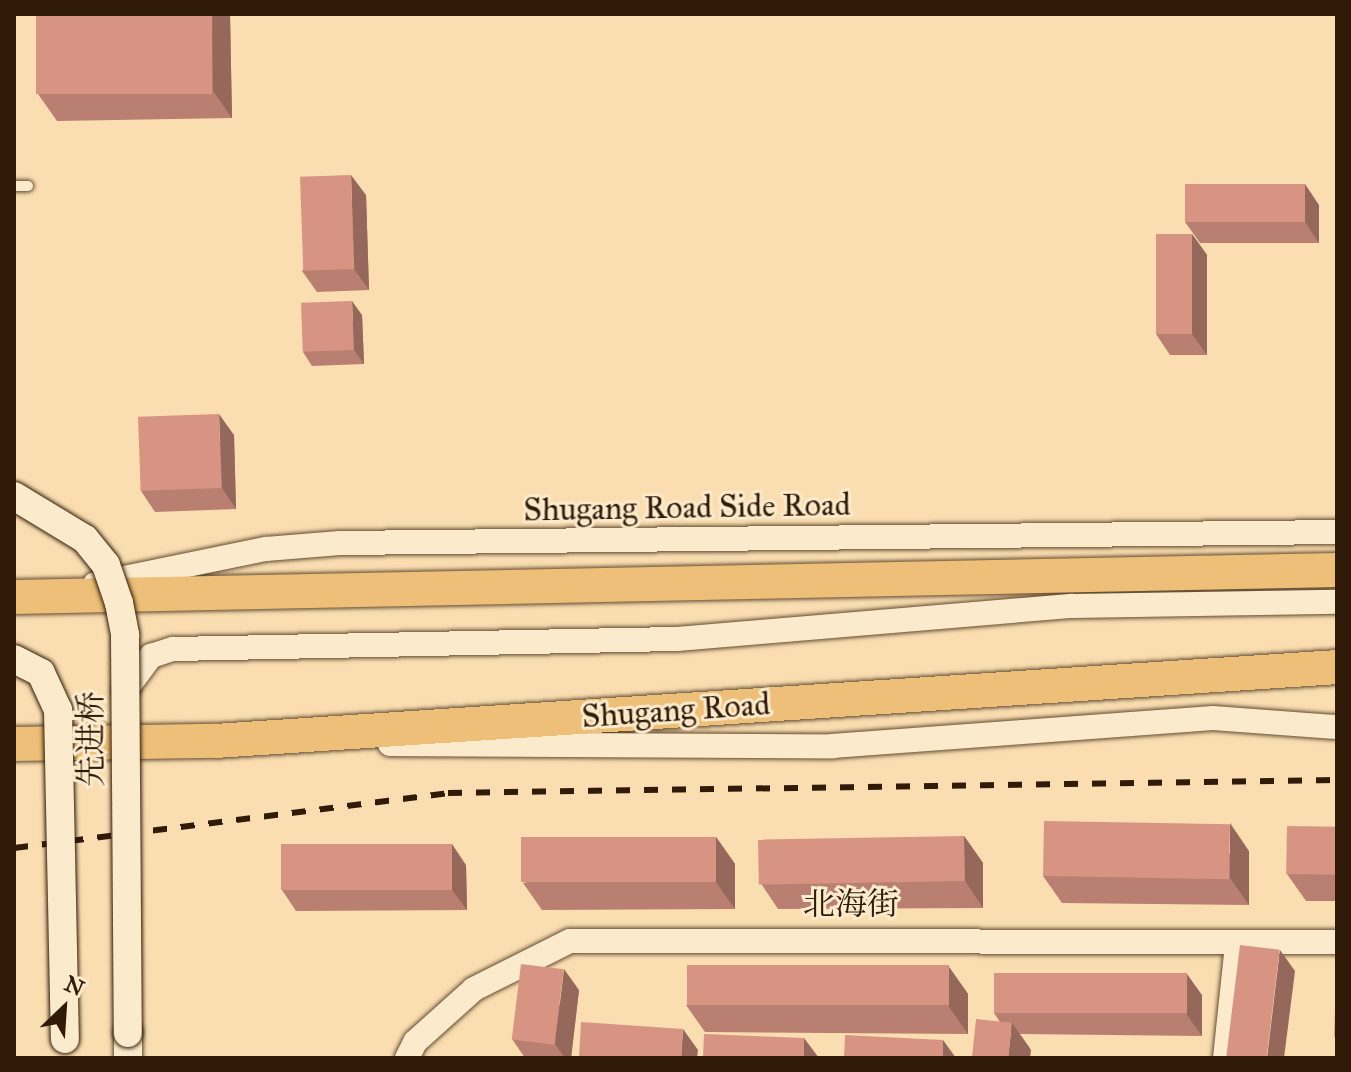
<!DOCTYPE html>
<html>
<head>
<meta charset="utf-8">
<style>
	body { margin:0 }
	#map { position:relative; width:1351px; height:1072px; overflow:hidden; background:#fadeb1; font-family:"IM FELL Great Primer","Noto Serif SC",serif }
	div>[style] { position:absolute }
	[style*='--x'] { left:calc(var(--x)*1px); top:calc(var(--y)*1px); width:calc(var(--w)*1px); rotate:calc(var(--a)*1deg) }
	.roads { filter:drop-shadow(0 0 2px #634c32) drop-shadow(0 0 2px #634c32) }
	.service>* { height:10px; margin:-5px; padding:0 5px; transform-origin:5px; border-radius:5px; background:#fceacc }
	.minor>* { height:20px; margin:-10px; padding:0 10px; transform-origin:10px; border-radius:10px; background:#fceacc }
	.tertiary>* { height:24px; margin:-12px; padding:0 12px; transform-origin:12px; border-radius:12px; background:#fceacc }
	.secondary>* { height:28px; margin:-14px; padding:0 14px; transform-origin:14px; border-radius:14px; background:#fceacc }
	.trunk>* { height:34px; margin:-17px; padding:0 17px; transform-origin:17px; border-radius:17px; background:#edbf78 }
	.rail>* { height:6px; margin-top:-3px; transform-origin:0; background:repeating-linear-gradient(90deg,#311b08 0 14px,transparent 0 28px) }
	.bridges { filter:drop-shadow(0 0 2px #311b08) drop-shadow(0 0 2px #311b08) }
	.secondary-bridge>* { height:28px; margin:-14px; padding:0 14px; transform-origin:14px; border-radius:14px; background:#fceacc }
	.wall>* { inset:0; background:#b97f70 }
	.shaded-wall>* { inset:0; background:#96685b }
	.building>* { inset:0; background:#d79482; transform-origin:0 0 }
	span { translate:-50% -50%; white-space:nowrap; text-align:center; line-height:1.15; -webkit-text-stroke:6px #fceacc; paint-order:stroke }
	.street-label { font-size:32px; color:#311b08 }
	.frame { position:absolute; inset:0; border:16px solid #311b08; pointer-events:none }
	.north { position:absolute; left:24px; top:968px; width:80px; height:80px; -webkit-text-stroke:6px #fceacc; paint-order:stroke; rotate:25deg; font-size:22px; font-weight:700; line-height:32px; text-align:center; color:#311b08 }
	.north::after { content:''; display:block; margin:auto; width:28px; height:36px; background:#311b08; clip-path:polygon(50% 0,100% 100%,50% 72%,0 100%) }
</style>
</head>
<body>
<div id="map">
	<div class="roads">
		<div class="service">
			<div style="--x:14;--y:186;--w:14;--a:0"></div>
		</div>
		<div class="minor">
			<div style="--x:1223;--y:1058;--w:116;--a:-84"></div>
		</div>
		<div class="tertiary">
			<div style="--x:95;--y:584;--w:175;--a:-11.6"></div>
			<div style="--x:266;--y:549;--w:74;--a:-4.6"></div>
			<div style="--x:340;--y:543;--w:997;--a:-0.63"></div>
			<div style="--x:125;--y:691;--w:44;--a:-53.4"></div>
			<div style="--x:151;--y:656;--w:23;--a:-18"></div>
			<div style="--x:173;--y:649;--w:504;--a:-1.14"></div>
			<div style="--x:677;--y:639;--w:397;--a:-4.8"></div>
			<div style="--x:1073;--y:606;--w:264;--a:-0.9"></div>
			<div style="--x:390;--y:744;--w:442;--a:0.3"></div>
			<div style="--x:832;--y:746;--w:382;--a:-4.2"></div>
			<div style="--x:1213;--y:718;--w:124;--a:4.2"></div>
			<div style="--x:407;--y:1058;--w:18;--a:-63"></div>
			<div style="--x:415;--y:1042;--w:79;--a:-41.9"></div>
			<div style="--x:474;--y:989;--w:107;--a:-26.6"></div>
			<div style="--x:570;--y:941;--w:767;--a:0.07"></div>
		</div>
		<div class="secondary">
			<div style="--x:128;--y:1033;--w:25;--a:90"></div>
		</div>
		<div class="trunk">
			<div style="--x:14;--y:597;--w:1323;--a:-1.17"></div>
			<div style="--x:14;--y:744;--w:201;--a:-0.9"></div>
			<div style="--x:215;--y:741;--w:1124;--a:-3.77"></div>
		</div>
	</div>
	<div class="rail">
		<div style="--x:14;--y:848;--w:437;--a:-7.2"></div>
		<div style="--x:448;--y:793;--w:889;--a:-0.84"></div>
	</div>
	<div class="bridges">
		<div class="secondary-bridge">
			<div style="--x:14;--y:496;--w:83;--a:31.2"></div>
			<div style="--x:85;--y:539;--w:33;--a:51"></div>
			<div style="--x:106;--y:565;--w:40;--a:71.1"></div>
			<div style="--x:119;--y:603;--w:33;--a:79"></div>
			<div style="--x:125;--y:635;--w:398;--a:89.6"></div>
			<div style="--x:14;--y:659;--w:30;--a:27"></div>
			<div style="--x:41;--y:673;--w:41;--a:65.3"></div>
			<div style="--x:58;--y:710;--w:329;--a:88.8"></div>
		</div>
	</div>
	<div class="wall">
		<div style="clip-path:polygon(230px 14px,232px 118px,57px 121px,38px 94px)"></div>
		<div style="clip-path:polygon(366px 195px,369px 290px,317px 292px,302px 271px)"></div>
		<div style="clip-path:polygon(1319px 205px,1319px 243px,1200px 243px,1185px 222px)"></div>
		<div style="clip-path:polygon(1192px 234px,1207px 255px,1207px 355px,1170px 355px,1156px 334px)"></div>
		<div style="clip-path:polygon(362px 315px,364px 364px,312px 366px,303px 352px)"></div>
		<div style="clip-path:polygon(234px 435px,236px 509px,155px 512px,141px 491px)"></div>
		<div style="clip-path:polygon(1337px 827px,1337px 901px,1306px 901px,1287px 874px)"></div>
		<div style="clip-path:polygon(964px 836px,983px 863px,983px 908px,778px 909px,760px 882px)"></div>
		<div style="clip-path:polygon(716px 837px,735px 864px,735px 909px,542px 910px,523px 883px)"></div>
		<div style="clip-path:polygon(1249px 851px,1249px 905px,1062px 903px,1043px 876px)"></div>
		<div style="clip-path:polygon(466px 865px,467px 910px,296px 911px,282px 890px)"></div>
		<div style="clip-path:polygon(949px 967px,968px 994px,968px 1034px,705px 1032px,686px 1005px)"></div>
		<div style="clip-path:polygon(579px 990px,571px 1058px,525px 1058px,512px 1039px)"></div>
		<div style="clip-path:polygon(1202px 995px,1202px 1036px,1020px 1034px,1031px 1050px,1000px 1022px,994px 1013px)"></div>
	</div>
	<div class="shaded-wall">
		<div style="clip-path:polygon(212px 14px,230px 14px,232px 118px,213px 91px)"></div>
		<div style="clip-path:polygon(351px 175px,366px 195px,369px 290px,354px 269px)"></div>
		<div style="clip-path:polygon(1305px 184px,1319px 205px,1319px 243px,1305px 222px)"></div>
		<div style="clip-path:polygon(1192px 234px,1207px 255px,1207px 355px,1192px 334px)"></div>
		<div style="clip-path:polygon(352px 301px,362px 315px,364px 364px,354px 350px)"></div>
		<div style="clip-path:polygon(219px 414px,234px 435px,236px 509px,222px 488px)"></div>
		<div style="clip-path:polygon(1230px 823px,1249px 851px,1249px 905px,1230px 878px)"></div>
		<div style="clip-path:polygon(964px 836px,983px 863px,983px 908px,965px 881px)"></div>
		<div style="clip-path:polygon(716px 837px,735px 864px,735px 909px,716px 882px)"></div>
		<div style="clip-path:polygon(452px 844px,466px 865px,467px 910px,452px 890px)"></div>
		<div style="clip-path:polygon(1280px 950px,1295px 971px,1284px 1058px,1267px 1058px)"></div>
		<div style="clip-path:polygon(949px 967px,968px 994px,968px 1034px,949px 1007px)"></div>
		<div style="clip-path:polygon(564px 969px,579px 990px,571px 1058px,565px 1058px,555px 1044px)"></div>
		<div style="clip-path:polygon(1187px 974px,1202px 995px,1202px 1036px,1187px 1015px)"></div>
		<div style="clip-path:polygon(1012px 1023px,1031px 1050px,1030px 1058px,1008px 1058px)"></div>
		<div style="clip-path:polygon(683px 1029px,698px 1050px,697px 1058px,681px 1058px)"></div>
		<div style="clip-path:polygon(804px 1038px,819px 1058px,804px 1058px)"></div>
		<div style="clip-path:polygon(943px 1040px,956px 1058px,943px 1058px)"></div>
	</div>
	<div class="building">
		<div style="left:36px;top:14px;width:176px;height:80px"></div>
		<div style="left:351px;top:175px;width:94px;height:51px;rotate:88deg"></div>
		<div style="left:1305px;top:184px;width:38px;height:120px;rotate:90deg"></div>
		<div style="left:1156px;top:234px;width:36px;height:100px"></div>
		<div style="left:352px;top:301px;width:49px;height:51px;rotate:88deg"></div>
		<div style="left:219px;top:414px;width:74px;height:81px;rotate:88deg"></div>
		<div style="left:1044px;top:821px;width:186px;height:55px;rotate:1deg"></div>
		<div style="left:1287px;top:826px;width:50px;height:48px;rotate:1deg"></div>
		<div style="left:964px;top:836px;width:45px;height:206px;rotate:89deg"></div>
		<div style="left:716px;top:837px;width:45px;height:195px;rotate:90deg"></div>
		<div style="left:452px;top:844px;width:46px;height:171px;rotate:90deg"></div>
		<div style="left:1240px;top:945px;width:40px;height:114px;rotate:7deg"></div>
		<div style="left:521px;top:964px;width:43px;height:76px;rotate:7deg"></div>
		<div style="left:687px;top:965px;width:262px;height:40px"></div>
		<div style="left:994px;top:973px;width:193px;height:40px"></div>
		<div style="clip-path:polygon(1336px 979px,1337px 979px,1337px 1037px,1334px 1037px)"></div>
		<div style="left:976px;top:1019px;width:36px;height:39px;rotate:6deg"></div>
		<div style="clip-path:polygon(581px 1022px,683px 1029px,681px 1058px,579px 1058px)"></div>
		<div style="clip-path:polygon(704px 1034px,804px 1038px,804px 1058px,703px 1058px)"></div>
		<div style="clip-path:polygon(845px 1035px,943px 1040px,943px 1058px,844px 1058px)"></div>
	</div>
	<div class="street-label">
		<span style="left:687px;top:508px;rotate:-1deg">Shugang Road Side Road</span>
		<span style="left:676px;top:711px;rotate:-4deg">Shugang Road</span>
		<span style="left:92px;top:739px;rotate:-90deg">先进桥</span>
		<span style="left:851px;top:905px">北海街</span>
	</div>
	<div class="frame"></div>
	<div class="north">N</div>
</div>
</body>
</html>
